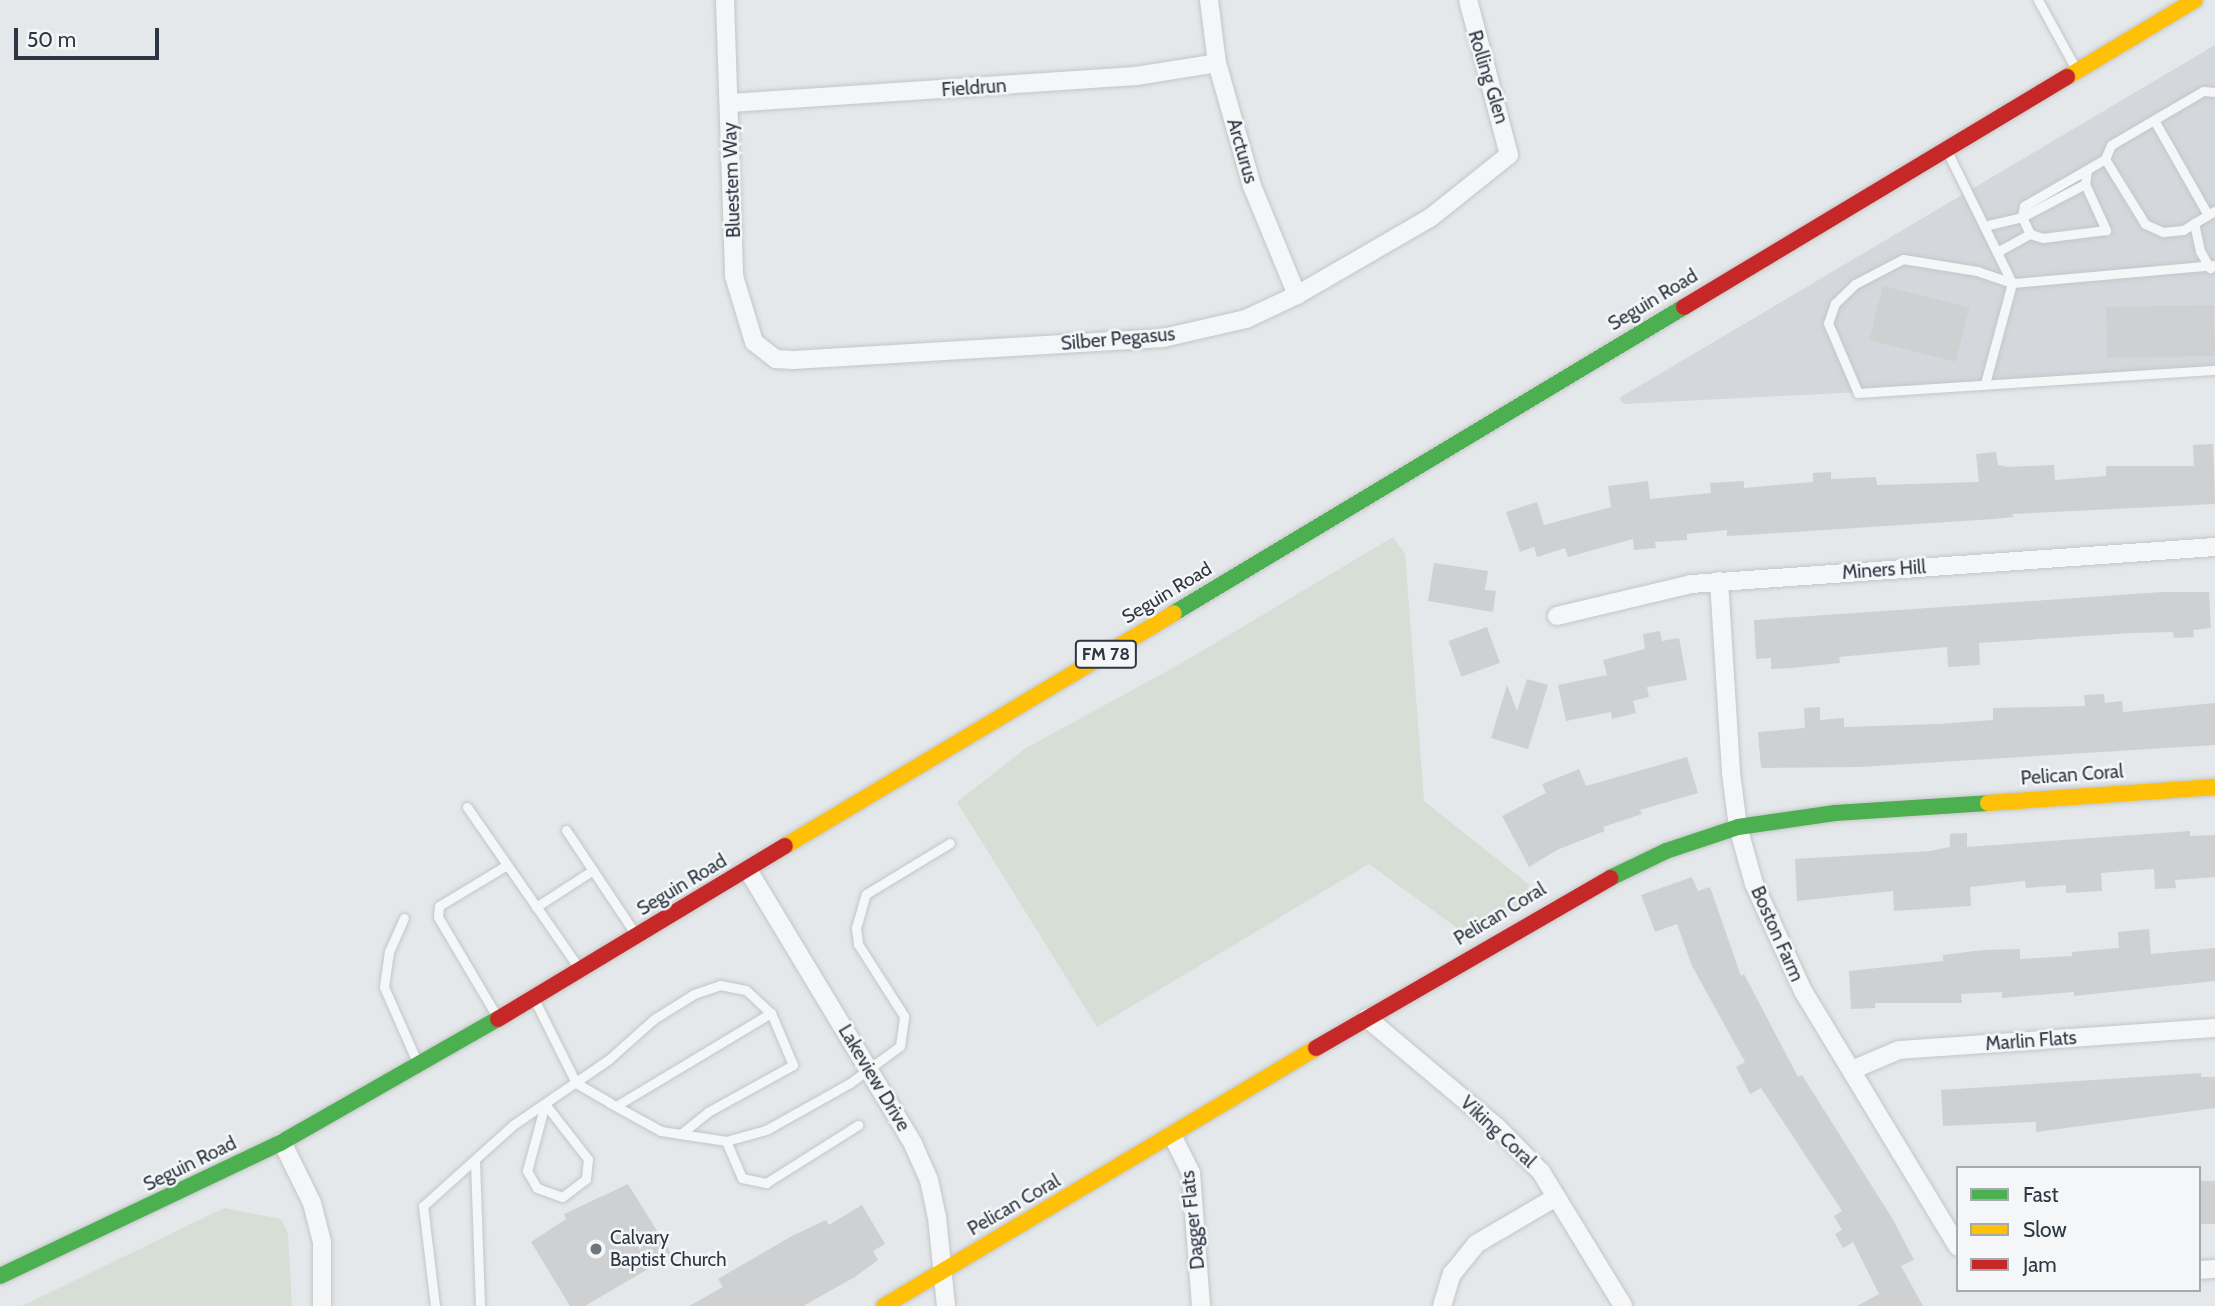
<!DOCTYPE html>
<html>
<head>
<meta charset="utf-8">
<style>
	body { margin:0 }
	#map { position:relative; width:2215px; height:1306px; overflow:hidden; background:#e5e8ea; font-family:Cabin,sans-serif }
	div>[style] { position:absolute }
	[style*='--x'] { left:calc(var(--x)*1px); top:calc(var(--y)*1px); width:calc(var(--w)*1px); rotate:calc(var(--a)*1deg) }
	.built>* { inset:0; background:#d4d8dd }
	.green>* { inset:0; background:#d7ded6 }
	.building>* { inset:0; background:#ced0d2; transform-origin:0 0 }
	.roads { filter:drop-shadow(0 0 2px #c3c6c8) drop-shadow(0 0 2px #c3c6c8) }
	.lane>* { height:9px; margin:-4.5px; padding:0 4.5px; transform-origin:4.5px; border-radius:4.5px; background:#f5f6f7 }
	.street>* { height:18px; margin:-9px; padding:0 9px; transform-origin:9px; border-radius:9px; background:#f5f6f7 }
	.fast>* { height:16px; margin:-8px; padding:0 8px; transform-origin:8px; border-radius:8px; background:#4caf50 }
	.slow>* { height:16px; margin:-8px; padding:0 8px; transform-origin:8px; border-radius:8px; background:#ffc107 }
	.jam>* { height:16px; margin:-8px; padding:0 8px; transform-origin:8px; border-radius:8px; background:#c62828 }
	.dots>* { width:19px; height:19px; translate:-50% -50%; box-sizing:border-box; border:4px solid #f4f6f8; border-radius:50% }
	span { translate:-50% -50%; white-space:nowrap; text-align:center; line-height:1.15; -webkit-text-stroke:5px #f4f6f8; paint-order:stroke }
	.shield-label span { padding:2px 5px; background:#f4f6f8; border:2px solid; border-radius:5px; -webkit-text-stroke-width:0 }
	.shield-label { font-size:18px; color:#2d3743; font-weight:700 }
	.street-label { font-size:19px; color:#2d3743 }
	.poi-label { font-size:19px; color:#2d3743 }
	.left { translate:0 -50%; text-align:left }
	.legend { position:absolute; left:1956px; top:1166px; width:245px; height:126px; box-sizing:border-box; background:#f4f6f8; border:2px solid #a4aab0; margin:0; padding:9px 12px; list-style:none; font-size:21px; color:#2d3743 }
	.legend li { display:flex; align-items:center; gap:14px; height:35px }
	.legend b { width:35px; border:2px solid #a4aab0 }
	.scale { position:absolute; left:14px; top:28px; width:145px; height:32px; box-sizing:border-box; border:4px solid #2d3743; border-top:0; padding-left:9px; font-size:21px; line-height:24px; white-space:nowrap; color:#2d3743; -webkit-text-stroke:5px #f4f6f8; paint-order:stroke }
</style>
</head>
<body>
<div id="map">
	<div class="built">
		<div style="clip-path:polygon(2215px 45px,2215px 374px,1624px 404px,1619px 398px)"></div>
	</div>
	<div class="green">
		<div style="clip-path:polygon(1393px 537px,1405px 554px,1424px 801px,1540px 893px,1468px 936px,1369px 864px,1097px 1027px,957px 802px,1026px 748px,1180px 664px)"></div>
		<div style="clip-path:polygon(224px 1208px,281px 1219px,288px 1233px,292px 1306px,22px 1306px)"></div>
	</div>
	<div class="building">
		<div style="left:1883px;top:286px;width:89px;height:56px;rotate:14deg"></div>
		<div style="left:2214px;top:305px;width:51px;height:108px;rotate:89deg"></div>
		<div style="clip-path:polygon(2213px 444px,2215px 504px,2013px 514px,2013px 517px,1994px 519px,1746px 535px,1727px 536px,1727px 530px,1687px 534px,1687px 540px,1655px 542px,1656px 548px,1634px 550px,1633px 539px,1568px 557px,1565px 548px,1537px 557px,1534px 547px,1520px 552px,1506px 512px,1537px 502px,1544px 525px,1611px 507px,1608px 486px,1648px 481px,1650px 499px,1711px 493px,1710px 483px,1744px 481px,1744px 488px,1813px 482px,1813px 473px,1831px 472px,1831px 479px,1876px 477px,1877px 485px,1979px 482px,1976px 454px,1996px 452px,1998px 465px,2008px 467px,2054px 465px,2055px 480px,2106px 476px,2106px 466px,2194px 466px,2193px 445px)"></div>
		<div style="clip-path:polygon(1434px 563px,1488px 571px,1485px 590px,1496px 591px,1493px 612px,1428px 601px)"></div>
		<div style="clip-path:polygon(2163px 592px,2209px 592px,2211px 628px,2193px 630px,2194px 637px,2174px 638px,2173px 632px,2133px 633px,1979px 643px,1980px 665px,1948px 667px,1947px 647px,1839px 657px,1840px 663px,1792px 668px,1771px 669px,1771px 658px,1756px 659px,1754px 620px)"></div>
		<div style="left:1487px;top:627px;width:38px;height:41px;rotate:70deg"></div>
		<div style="clip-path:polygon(1660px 631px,1662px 641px,1679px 638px,1687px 680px,1647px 687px,1649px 697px,1633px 701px,1636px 713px,1612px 719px,1611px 712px,1566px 721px,1558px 685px,1607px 675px,1603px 660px,1645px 649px,1643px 634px)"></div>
		<div style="clip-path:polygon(1527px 679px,1548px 685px,1528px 749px,1491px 738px,1507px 685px,1517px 711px)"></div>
		<div style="clip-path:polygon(2104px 694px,2105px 703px,2122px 701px,2123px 712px,2215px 703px,2215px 745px,1859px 767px,1761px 768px,1758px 732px,1805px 728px,1804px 708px,1820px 707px,1820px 720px,1844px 718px,1844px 727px,1938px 724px,1993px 720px,1993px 708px,2085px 706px,2084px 695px)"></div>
		<div style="clip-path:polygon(1687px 757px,1698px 793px,1640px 810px,1642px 814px,1603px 827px,1605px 831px,1557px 850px,1529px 867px,1502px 816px,1546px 793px,1542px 784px,1579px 769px,1586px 786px)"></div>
		<div style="clip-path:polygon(2190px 831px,2190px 836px,2215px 835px,2215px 877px,2175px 880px,2176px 888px,2155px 889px,2154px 869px,2101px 873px,2102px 891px,2066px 893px,2066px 885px,2026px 888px,2025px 881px,1970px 887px,1971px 906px,1894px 911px,1893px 891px,1797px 901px,1795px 859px,1930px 851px,1950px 847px,1950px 834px,1967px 833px,1967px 847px)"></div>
		<div style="clip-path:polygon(1692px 877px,1698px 891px,1710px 887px,1741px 976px,1744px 974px,1798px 1077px,1802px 1075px,1892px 1218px,1914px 1260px,1901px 1266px,1923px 1306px,1857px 1306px,1879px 1294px,1853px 1242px,1843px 1248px,1835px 1234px,1842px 1230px,1834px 1216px,1842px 1211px,1761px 1088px,1750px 1094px,1736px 1067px,1745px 1062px,1692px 966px,1677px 924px,1655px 932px,1641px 895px)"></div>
		<div style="clip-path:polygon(2149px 929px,2151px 954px,2215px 948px,2215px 981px,2074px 996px,2074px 992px,2002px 998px,2002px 992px,1961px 994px,1962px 1003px,1875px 1003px,1875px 1008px,1851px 1009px,1849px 971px,1943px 961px,1943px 955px,1983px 950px,2020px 949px,2020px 959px,2072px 956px,2072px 952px,2119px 948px,2118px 932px)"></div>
		<div style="clip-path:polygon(2201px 1073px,2201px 1077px,2215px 1077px,2215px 1108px,2036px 1132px,2036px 1122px,1943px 1126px,1941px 1090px)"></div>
		<div style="left:2215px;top:1181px;width:43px;height:16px;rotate:90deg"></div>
		<div style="clip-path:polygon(628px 1184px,672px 1255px,585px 1306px,570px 1306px,531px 1242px,566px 1219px,564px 1214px)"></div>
		<div style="clip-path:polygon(862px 1205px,885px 1244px,873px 1251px,878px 1260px,855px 1277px,803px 1306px,689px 1306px,723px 1287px,718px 1279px,792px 1236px,826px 1220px,829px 1225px)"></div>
	</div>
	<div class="roads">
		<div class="lane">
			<div style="--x:2038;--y:0;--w:79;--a:61.2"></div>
			<div style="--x:2154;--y:120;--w:109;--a:60.4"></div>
			<div style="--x:1948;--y:153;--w:145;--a:63.8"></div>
			<div style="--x:2012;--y:283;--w:105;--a:105"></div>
			<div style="--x:2105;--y:159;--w:76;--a:58.4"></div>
			<div style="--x:2145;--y:224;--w:20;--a:24"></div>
			<div style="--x:2163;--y:232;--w:20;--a:-6"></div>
			<div style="--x:2183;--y:230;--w:37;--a:-31"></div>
			<div style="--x:2087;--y:170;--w:14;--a:98"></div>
			<div style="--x:2085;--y:184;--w:51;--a:65.5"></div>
			<div style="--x:2106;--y:230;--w:64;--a:172.8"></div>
			<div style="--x:2043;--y:238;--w:14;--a:-163"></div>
			<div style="--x:2030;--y:234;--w:19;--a:-115"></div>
			<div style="--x:2022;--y:217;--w:11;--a:-80"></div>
			<div style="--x:2024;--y:206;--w:94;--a:-30.1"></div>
			<div style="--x:2105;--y:159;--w:15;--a:-67"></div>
			<div style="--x:2111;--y:145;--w:107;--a:-30.4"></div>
			<div style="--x:2203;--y:91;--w:12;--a:5"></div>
			<div style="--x:2194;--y:223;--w:29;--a:78"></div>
			<div style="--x:2200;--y:251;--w:20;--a:60"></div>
			<div style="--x:1984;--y:226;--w:39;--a:-13"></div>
			<div style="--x:2022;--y:217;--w:71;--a:-27.6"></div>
			<div style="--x:1997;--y:252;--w:38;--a:-29"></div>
			<div style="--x:2215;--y:265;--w:204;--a:174.9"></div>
			<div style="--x:2012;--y:283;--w:37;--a:-161"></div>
			<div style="--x:1977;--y:271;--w:75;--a:-170.8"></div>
			<div style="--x:1903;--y:259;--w:54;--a:152.5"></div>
			<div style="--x:1855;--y:284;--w:28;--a:136"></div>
			<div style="--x:1835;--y:303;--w:21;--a:109"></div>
			<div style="--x:1828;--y:323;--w:76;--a:66.8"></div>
			<div style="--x:1858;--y:393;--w:358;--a:-3.7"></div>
			<div style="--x:467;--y:807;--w:195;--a:55.2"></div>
			<div style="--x:566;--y:830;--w:123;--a:56.3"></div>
			<div style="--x:536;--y:907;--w:68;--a:-33"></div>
			<div style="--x:404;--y:918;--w:36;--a:114"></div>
			<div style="--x:389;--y:951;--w:36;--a:98"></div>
			<div style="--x:384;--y:987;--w:84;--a:66.2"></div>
			<div style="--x:534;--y:999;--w:94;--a:63.4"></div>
			<div style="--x:576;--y:1083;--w:39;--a:30"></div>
			<div style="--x:610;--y:1103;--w:58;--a:28.8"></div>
			<div style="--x:661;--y:1131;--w:66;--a:8.7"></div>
			<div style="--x:726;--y:1141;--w:41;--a:-15.4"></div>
			<div style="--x:766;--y:1130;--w:96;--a:-29.2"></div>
			<div style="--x:850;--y:1083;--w:62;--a:-36.5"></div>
			<div style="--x:900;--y:1046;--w:30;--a:-82"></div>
			<div style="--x:904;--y:1016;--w:85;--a:-122.6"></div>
			<div style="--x:858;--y:944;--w:16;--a:-97"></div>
			<div style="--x:856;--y:928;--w:35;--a:-74"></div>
			<div style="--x:866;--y:894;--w:98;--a:-31.3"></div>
			<div style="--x:496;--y:1015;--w:114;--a:-120.6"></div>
			<div style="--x:438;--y:917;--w:11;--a:-85"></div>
			<div style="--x:439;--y:906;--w:79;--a:-31.1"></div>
			<div style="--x:545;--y:1104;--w:70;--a:52"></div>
			<div style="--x:588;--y:1159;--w:20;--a:96"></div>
			<div style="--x:586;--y:1179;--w:30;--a:143"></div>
			<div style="--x:562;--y:1197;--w:27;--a:-160"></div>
			<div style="--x:537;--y:1188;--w:20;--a:-120"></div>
			<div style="--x:527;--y:1171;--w:69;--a:-75"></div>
			<div style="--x:616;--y:1106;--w:181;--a:-31"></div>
			<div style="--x:726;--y:1141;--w:40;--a:66.6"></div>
			<div style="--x:742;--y:1178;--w:25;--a:12"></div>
			<div style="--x:766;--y:1183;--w:109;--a:-32.2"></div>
			<div style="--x:475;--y:1162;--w:144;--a:88"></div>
			<div style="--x:435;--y:1306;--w:101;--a:-96.8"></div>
			<div style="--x:423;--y:1206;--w:121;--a:-42"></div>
			<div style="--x:513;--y:1125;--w:115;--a:-34.4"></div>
			<div style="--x:608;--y:1060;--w:62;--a:-41.7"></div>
			<div style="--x:654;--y:1019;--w:47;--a:-32"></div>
			<div style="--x:694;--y:994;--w:28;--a:-19"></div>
			<div style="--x:720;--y:985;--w:26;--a:11"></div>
			<div style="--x:746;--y:990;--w:34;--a:43"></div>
			<div style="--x:771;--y:1013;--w:56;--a:67.1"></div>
			<div style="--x:793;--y:1065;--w:97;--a:151.1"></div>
			<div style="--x:708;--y:1112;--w:35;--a:141"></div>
		</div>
		<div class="street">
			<div style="--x:725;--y:0;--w:276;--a:88.1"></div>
			<div style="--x:734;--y:276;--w:69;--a:73.1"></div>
			<div style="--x:754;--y:342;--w:28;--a:38"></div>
			<div style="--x:776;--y:359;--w:17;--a:3"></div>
			<div style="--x:793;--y:360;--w:371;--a:-3.4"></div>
			<div style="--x:1163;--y:338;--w:85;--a:-12.9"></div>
			<div style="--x:1246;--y:319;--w:56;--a:-25.2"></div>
			<div style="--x:1297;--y:295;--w:154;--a:-30.1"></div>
			<div style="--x:1430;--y:218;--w:101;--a:-38.6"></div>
			<div style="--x:1509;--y:155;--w:160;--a:-104.8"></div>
			<div style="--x:1209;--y:0;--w:64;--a:82.8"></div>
			<div style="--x:1217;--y:63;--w:128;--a:74.1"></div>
			<div style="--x:1252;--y:186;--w:118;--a:67.6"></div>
			<div style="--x:730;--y:103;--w:407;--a:-3.8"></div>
			<div style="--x:1136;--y:76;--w:82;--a:-9.1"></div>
			<div style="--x:1719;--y:581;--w:192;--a:86.4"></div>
			<div style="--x:1731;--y:773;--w:54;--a:82.6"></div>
			<div style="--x:1738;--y:827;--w:59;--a:74.3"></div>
			<div style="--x:1754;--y:884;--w:118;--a:65.4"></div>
			<div style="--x:1803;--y:991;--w:299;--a:58.8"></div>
			<div style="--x:1557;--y:616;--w:138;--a:-13.4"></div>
			<div style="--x:1691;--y:584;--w:525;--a:-4.04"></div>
			<div style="--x:748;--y:870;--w:320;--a:58.9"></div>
			<div style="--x:913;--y:1144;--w:39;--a:66"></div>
			<div style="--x:929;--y:1180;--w:38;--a:78"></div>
			<div style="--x:937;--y:1217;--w:89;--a:84.2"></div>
			<div style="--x:1367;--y:1018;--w:170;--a:40"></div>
			<div style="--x:1497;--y:1127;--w:63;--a:45.6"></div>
			<div style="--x:1541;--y:1172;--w:157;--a:58.5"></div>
			<div style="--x:1852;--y:1070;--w:51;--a:-23.1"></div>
			<div style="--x:1899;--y:1050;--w:317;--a:-4"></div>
			<div style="--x:1173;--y:1137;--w:40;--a:63.4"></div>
			<div style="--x:1191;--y:1173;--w:133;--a:85.7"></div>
			<div style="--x:282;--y:1142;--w:68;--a:63.8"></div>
			<div style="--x:312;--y:1203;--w:40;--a:75.6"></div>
			<div style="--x:322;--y:1242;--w:64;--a:90"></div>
			<div style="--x:2199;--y:1270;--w:16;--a:-4"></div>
			<div style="--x:1442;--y:1306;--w:34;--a:-73"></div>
			<div style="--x:1452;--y:1274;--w:38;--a:-51"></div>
			<div style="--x:1476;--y:1244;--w:93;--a:-30.4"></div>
		</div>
		<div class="fast">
			<div style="--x:1174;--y:613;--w:595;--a:-30.96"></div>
			<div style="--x:1610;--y:878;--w:62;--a:-25.7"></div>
			<div style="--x:1666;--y:851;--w:76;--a:-18.4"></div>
			<div style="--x:1738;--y:827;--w:98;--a:-8.2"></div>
			<div style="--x:1835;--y:813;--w:153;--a:-3.7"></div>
			<div style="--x:0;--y:1276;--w:312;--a:-25.4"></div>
			<div style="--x:282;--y:1142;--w:249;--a:-29.7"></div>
		</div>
		<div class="slow">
			<div style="--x:2067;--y:77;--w:149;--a:-31"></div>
			<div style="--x:1988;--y:803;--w:228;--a:-4"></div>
			<div style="--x:785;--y:846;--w:453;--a:-30.9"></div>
			<div style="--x:884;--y:1306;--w:503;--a:-30.85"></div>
		</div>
		<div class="jam">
			<div style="--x:1684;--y:307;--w:447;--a:-31"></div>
			<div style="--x:498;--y:1019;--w:335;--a:-31.1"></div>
			<div style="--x:1316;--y:1048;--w:340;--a:-30"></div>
		</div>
	</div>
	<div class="dots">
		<div style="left:596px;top:1249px;background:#6d757d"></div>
	</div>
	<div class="shield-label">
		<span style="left:1106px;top:654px">FM 78</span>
	</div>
	<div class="street-label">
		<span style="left:1488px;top:77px;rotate:73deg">Rolling Glen</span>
		<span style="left:974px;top:88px;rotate:-4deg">Fieldrun</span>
		<span style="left:1242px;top:151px;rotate:74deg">Arcturus</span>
		<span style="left:732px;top:180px;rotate:-92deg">Bluestem Way</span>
		<span style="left:1653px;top:300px;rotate:-31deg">Seguin Road</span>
		<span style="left:1118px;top:339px;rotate:-5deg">Silber Pegasus</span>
		<span style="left:1884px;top:570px;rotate:-4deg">Miners Hill</span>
		<span style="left:1167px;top:593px;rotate:-31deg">Seguin Road</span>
		<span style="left:2072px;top:775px;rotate:-4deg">Pelican Coral</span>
		<span style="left:682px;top:885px;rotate:-31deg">Seguin Road</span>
		<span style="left:1500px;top:914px;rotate:-31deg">Pelican Coral</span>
		<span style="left:1777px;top:934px;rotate:66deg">Boston Farm</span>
		<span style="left:2031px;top:1041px;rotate:-4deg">Marlin Flats</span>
		<span style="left:874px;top:1078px;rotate:59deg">Lakeview Drive</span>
		<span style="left:1498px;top:1132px;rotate:43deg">Viking Coral</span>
		<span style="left:190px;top:1164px;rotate:-26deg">Seguin Road</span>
		<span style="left:1014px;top:1205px;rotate:-30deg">Pelican Coral</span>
		<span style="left:1193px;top:1220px;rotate:-96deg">Dagger Flats</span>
	</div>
	<div class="poi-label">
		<span class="left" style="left:610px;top:1249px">Calvary<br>Baptist Church</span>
	</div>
	<ul class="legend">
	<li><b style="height:9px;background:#4caf50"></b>Fast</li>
	<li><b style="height:9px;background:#ffc107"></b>Slow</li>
	<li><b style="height:9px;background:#c62828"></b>Jam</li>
	</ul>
	<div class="scale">50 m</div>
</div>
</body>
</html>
